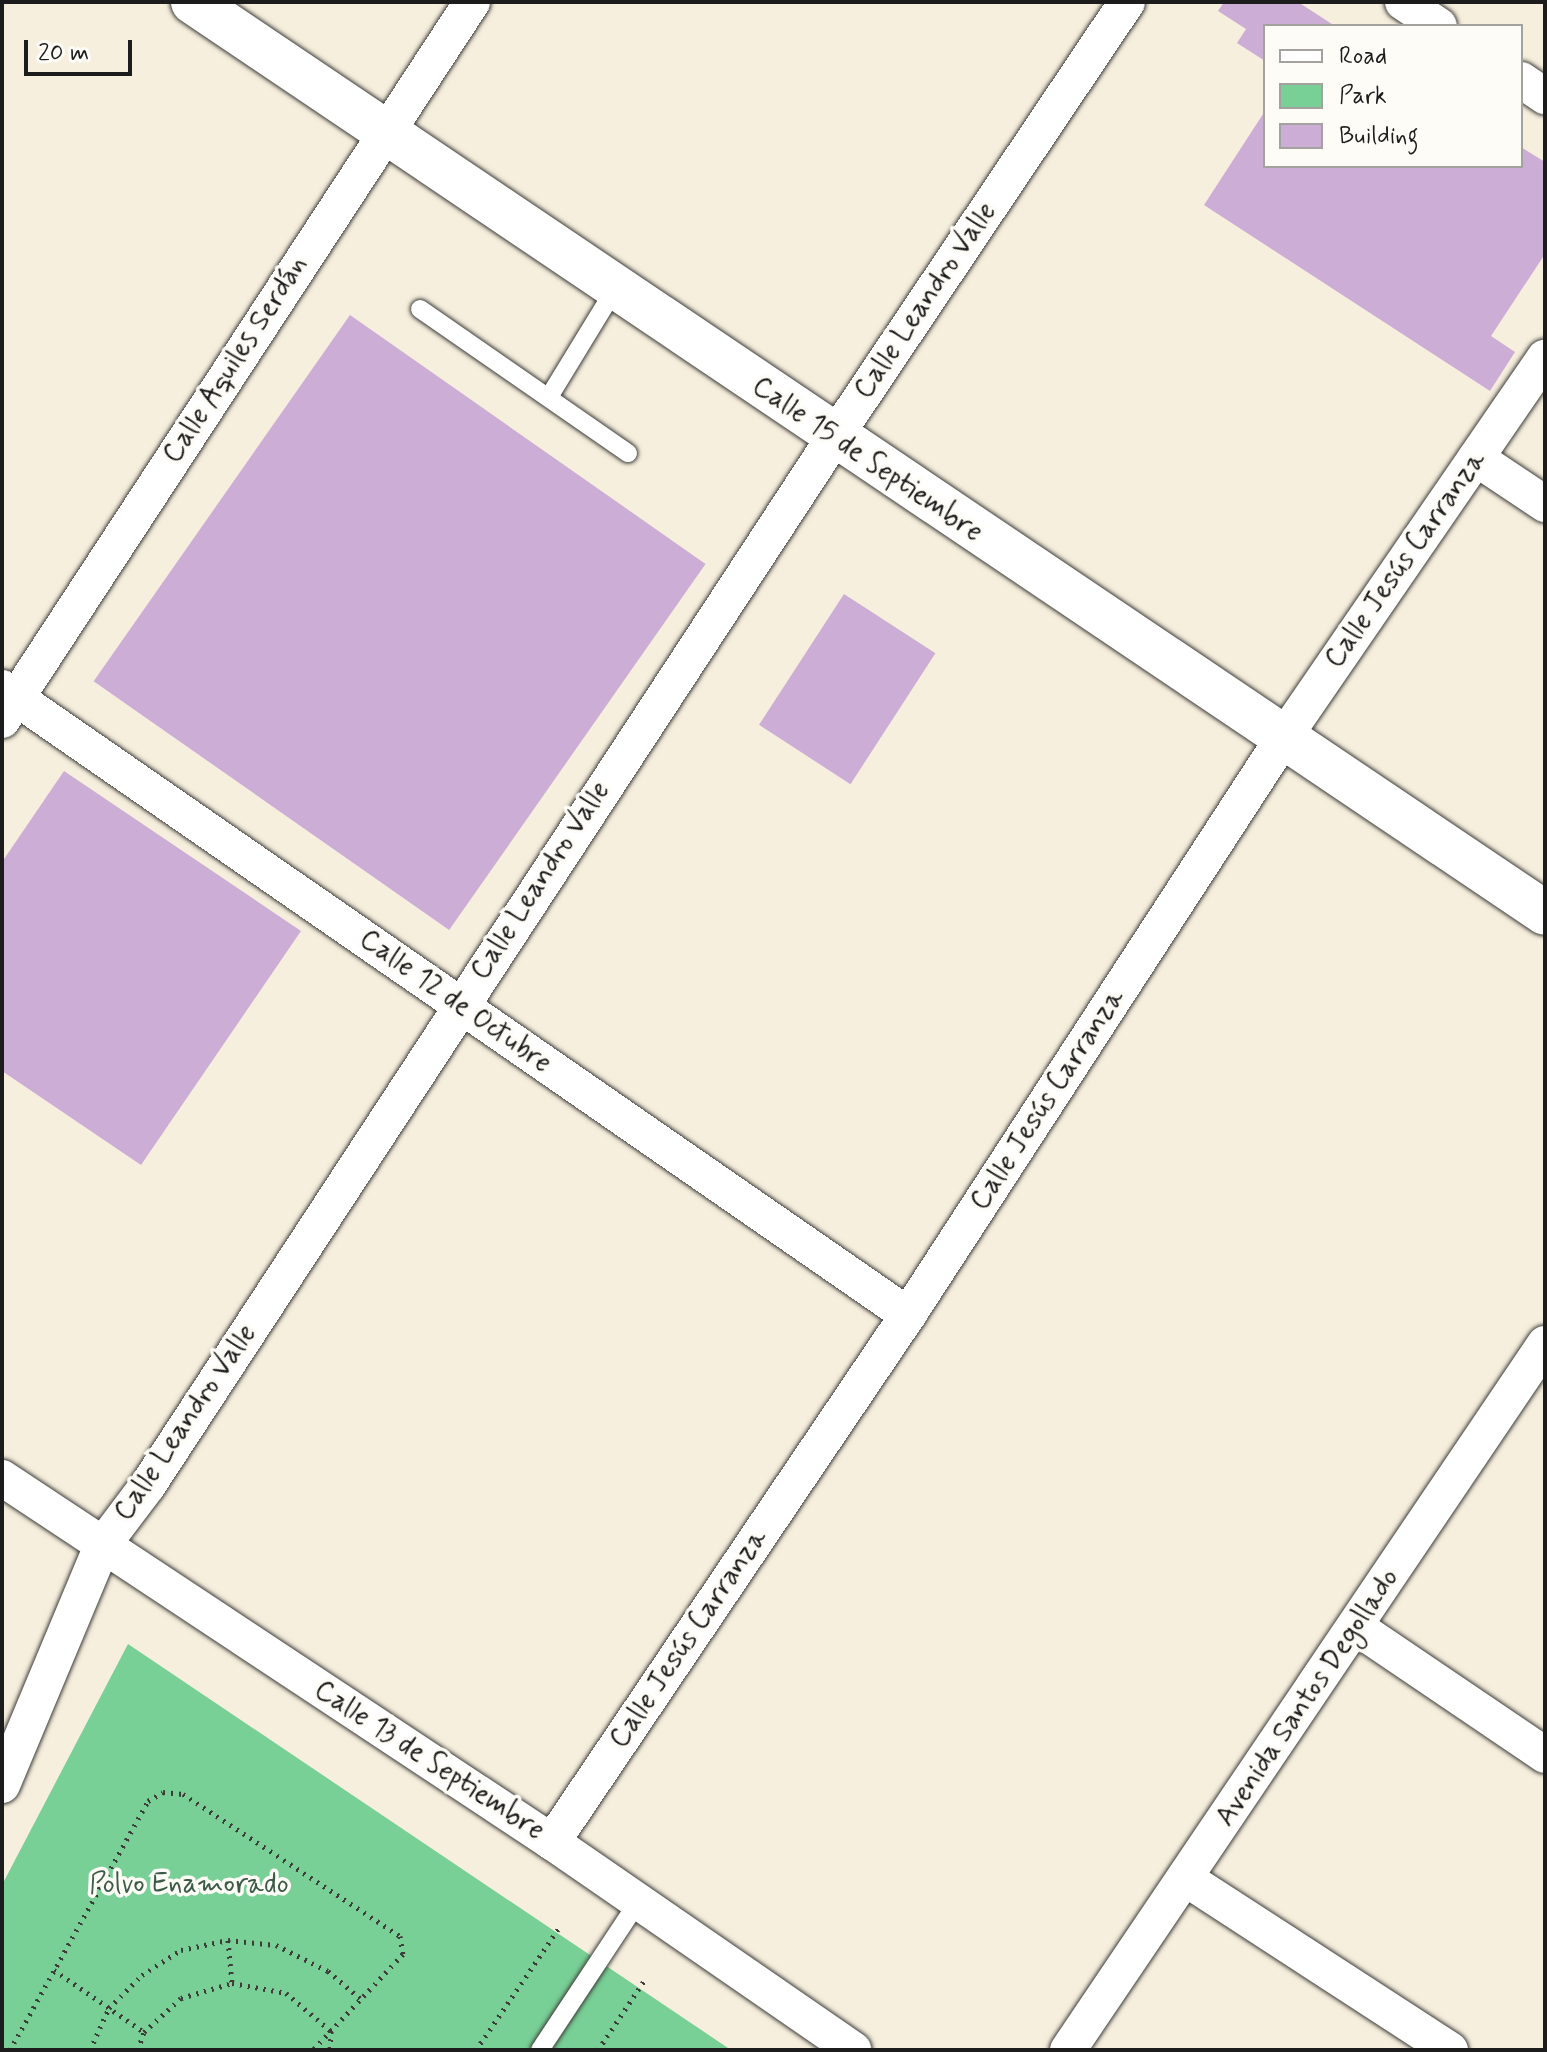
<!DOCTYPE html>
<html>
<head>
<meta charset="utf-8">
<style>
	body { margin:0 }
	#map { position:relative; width:1547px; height:2052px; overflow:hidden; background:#f6efdd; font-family:Mynerve,sans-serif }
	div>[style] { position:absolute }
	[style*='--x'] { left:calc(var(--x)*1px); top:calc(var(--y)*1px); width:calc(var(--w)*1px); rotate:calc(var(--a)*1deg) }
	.green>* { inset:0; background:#78d096 }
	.building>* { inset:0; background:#ccadd6; transform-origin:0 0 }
	.path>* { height:5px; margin-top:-2.5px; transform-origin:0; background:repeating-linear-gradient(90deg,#3d3c39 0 2px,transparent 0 8px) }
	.roads { filter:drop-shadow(0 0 2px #3d3c39) drop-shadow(0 0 2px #3d3c39) }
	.service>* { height:18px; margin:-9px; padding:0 9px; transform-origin:9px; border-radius:9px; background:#fff }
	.minor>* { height:36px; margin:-18px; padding:0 18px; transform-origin:18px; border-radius:18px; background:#fff }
	.tertiary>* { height:44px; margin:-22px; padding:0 22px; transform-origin:22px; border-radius:22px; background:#fff }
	span { translate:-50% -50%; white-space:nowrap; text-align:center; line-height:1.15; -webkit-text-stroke:7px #fdfcf7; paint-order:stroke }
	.street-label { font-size:28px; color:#1c1c1c }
	.park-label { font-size:28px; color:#3c5b47 }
	.frame { position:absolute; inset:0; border:4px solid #1c1c1c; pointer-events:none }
	.legend { position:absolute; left:1263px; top:24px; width:260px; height:144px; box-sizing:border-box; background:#fdfcf7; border:2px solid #a3a29f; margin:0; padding:10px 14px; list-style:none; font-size:24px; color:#1c1c1c }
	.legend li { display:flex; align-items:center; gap:16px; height:40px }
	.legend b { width:40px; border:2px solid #a3a29f }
	.scale { position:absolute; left:24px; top:40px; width:108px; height:36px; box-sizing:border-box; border:4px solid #1c1c1c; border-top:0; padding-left:10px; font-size:24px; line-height:28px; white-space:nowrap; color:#1c1c1c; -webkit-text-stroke:6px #fdfcf7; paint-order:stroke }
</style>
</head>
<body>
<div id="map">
	<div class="green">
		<div style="clip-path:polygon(128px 1644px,731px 2050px,2px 2050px,2px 1885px)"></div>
	</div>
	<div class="building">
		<div style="clip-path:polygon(1224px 2px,1298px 2px,1335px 26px,1265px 26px,1265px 61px,1237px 43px,1246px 29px,1218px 11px)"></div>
		<div style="clip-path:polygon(1265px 111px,1265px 166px,1521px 166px,1521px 147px,1545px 162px,1545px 254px,1491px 336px,1515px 352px,1490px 391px,1204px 205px)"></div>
		<div style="left:350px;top:315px;width:434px;height:447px;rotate:35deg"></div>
		<div style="left:844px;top:594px;width:109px;height:156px;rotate:33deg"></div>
		<div style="clip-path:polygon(64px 771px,301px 931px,141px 1165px,2px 1071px,2px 862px)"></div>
	</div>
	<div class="path">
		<div style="--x:228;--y:1940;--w:43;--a:84.7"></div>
		<div style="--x:54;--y:1970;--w:109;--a:34.6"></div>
		<div style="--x:10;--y:2050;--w:285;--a:-61"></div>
		<div style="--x:148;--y:1801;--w:17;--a:-31"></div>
		<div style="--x:163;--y:1792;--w:20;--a:6"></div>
		<div style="--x:183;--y:1794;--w:259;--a:33.2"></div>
		<div style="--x:400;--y:1936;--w:18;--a:81"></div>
		<div style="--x:403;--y:1954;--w:132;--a:133.2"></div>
		<div style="--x:90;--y:2050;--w:46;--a:-65.7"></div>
		<div style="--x:109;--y:2008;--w:47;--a:-45"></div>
		<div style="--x:142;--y:1975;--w:46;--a:-32.7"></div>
		<div style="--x:181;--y:1950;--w:48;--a:-12"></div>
		<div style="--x:228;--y:1940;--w:48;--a:5.9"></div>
		<div style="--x:276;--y:1945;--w:58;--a:26.6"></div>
		<div style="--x:328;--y:1971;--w:43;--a:40.3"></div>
		<div style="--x:138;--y:2050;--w:19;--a:-72"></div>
		<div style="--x:144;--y:2032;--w:50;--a:-42.6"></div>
		<div style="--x:181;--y:1998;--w:53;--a:-16.4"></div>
		<div style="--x:232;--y:1983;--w:55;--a:10.5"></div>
		<div style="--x:286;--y:1993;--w:59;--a:40.2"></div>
		<div style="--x:331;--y:2031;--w:19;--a:93"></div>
		<div style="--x:476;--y:2050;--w:151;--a:-55.8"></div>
		<div style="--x:598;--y:2050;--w:83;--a:-56.3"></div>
	</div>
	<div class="roads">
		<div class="service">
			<div style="--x:420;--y:309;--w:253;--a:34.7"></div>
			<div style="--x:549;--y:397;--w:127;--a:-58.6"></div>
			<div style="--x:540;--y:2050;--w:178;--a:-56.5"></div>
		</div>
		<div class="minor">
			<div style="--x:1403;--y:2;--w:43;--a:33.7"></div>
			<div style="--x:1521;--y:80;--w:29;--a:34"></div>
			<div style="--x:1476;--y:458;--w:83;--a:33.7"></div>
			<div style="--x:2;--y:688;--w:1102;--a:34.69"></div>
			<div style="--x:2;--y:720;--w:858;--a:-56.79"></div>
			<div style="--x:2;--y:1478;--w:660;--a:33.5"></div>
			<div style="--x:552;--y:1842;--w:366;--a:34.6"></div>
			<div style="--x:1356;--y:1627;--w:228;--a:34.1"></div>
			<div style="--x:2;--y:1785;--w:259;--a:-67.3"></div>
			<div style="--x:102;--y:1546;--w:76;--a:-53"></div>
			<div style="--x:148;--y:1485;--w:1252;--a:-56.77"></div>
			<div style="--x:834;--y:438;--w:525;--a:-56.1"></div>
			<div style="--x:552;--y:1842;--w:636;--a:-55.96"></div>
			<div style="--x:908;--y:1315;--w:686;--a:-56.96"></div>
			<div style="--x:1282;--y:740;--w:464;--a:-55.5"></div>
			<div style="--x:1185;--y:1878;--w:316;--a:33"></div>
			<div style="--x:1068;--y:2050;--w:852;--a:-55.96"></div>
		</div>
		<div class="tertiary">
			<div style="--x:193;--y:2;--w:1630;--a:33.97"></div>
		</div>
	</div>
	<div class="street-label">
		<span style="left:926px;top:301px;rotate:-56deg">Calle Leandro Valle</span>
		<span style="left:236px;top:360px;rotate:-57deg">Calle Aquiles Serdán</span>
		<span style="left:867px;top:460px;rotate:34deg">Calle 15 de Septiembre</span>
		<span style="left:1406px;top:560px;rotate:-55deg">Calle Jesús Carranza</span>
		<span style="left:541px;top:881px;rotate:-57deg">Calle Leandro Valle</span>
		<span style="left:455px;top:1002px;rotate:35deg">Calle 12 de Octubre</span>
		<span style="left:1048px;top:1100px;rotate:-57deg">Calle Jesús Carranza</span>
		<span style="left:186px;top:1423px;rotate:-56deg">Calle Leandro Valle</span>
		<span style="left:689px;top:1639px;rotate:-56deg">Calle Jesús Carranza</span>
		<span style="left:1308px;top:1698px;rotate:-56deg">Avenida Santos Degollado</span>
		<span style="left:429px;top:1761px;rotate:33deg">Calle 13 de Septiembre</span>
	</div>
	<div class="park-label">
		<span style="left:189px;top:1885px">Polvo Enamorado</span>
	</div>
	<div class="frame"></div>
	<ul class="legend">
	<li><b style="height:10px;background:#fff"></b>Road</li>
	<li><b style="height:22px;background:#78d096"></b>Park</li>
	<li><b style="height:22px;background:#ccadd6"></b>Building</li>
	</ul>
	<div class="scale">20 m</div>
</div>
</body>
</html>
